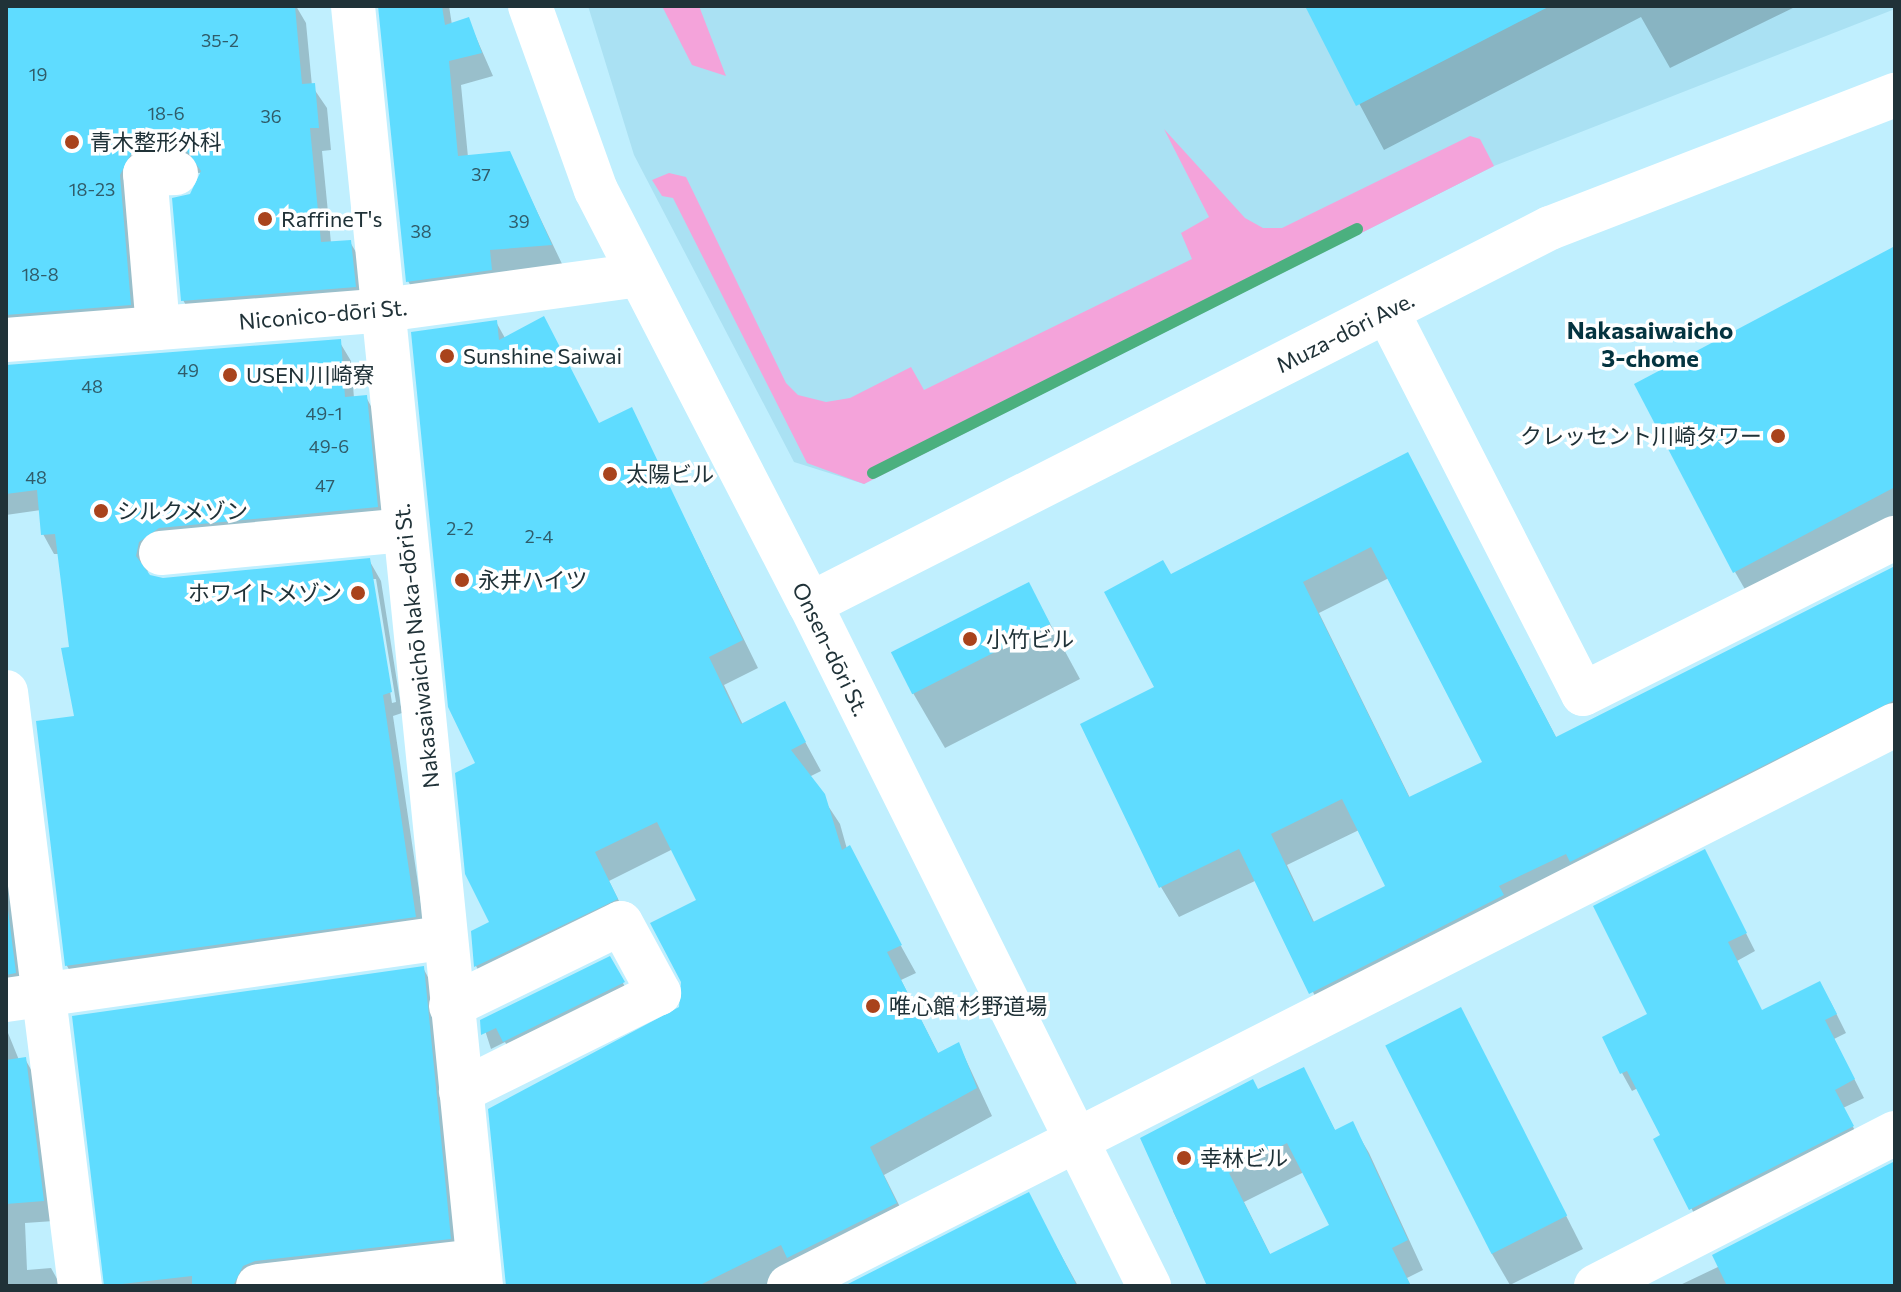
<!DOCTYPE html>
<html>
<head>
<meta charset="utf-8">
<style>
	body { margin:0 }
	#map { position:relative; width:1901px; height:1292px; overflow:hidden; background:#c0effe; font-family:Commissioner,"Noto Sans JP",sans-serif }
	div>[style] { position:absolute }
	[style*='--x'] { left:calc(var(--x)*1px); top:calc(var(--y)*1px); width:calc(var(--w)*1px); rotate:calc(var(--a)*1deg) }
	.built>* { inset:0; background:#aae1f3 }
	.green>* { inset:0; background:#f4a3da }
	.shadow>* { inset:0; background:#0003 }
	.stream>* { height:12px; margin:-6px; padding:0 6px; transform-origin:6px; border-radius:6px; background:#4bb07f }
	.building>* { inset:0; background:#5fdcff; transform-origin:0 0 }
	.minor>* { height:44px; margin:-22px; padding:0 22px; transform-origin:22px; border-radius:22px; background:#fff }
	.dots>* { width:22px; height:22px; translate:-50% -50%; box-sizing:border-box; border:4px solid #fff; border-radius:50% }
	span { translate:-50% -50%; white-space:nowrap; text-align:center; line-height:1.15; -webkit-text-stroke:7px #fff; paint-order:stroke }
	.number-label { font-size:18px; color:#305c6a }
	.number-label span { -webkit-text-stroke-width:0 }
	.poi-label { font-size:22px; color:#203238 }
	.left { translate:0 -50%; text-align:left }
	.right { translate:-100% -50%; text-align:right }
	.street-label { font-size:22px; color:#203238 }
	.neighbourhood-label { font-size:24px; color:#043440; font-weight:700 }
	.frame { position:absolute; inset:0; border:8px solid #203238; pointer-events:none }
</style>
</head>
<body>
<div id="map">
	<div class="built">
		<div style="clip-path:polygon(588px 6px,1895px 6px,1895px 9px,1494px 166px,864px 484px,794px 462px,634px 155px)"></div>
	</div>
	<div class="green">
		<div style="clip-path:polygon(662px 6px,699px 6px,726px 76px,692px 65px)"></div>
		<div style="clip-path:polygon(1164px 129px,1245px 218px,1263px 228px,1282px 228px,1470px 136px,1480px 139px,1494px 166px,864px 484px,807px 463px,673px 198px,662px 196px,652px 180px,669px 173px,686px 177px,786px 383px,798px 395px,826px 402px,850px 398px,911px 367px,924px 390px,1192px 259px,1181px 233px,1209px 217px)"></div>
	</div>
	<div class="shadow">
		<div style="clip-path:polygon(6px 6px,296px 6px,306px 23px,312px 86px,327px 108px,331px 150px,322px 151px,331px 243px,350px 242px,363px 264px,368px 309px,196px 323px,183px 300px,191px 195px,202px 173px,158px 171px,143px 327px,6px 336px)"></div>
		<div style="clip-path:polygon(380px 6px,449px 6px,452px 25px,468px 19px,493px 76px,461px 85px,468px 157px,509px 153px,564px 268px,421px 304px,408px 281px)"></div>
		<div style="clip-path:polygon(1307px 6px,1797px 6px,1670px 68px,1641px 17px,1384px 150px)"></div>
		<div style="clip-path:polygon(1895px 248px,1895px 558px,1766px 626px,1735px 572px)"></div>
		<div style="clip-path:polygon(496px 322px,505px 338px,600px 425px,631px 410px,758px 668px,724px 685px,743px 725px,784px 703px,821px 771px,809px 777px,840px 824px,847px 849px,916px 973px,901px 980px,939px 1055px,959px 1045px,992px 1116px,884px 1175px,912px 1231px,770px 1286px,507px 1286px,681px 1008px,699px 900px,673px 849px,609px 881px,632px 927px,492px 994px,476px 966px,473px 932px,492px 923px,477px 764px)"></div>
		<div style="clip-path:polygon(evenodd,339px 341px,351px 361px,354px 398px,366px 397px,377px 417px,388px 527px,149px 562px,147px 575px,163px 580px,369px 560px,381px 581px,402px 713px,393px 716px,426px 937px,79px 986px,67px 966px,37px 723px,76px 718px,71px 648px,60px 554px,54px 554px,43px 534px,41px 510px,6px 515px,6px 373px,339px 341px,372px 579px,376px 579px,396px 702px,392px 703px,372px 579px)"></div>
		<div style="clip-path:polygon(evenodd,1407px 454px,1557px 739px,1895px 568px,1895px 737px,1329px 1024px,1257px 880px,1179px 917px,1161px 887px,1157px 688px,1171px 576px,1407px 454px,1389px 578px,1484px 763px,1410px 798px,1319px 613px,1389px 578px,1407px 454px,1359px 830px,1388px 887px,1315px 924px,1287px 865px,1359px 830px)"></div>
		<div style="clip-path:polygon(1029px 585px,1080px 679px,945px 748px,913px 693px)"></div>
		<div style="clip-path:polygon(6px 832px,26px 994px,6px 999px)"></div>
		<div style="clip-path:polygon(1714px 870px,1755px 951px,1737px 961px,1762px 1012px,1830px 1001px,1846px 1033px,1834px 1039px,1864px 1098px,1843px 1108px,1862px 1144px,1701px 1227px,1656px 1139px,1663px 1136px,1638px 1088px,1632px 1091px,1622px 1073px)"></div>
		<div style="clip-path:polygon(610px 959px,631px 998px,513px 1056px,505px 1042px,491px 1049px,482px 1021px)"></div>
		<div style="clip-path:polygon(423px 968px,434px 988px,461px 1259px,260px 1286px,106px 1286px)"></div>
		<div style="clip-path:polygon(6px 1028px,19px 1060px,25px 1059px,37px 1080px,54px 1221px,25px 1223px,27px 1270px,51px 1268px,61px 1286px,6px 1286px)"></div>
		<div style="clip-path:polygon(1478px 1042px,1583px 1249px,1510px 1285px,1492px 1254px)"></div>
		<div style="clip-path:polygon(evenodd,1303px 1070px,1336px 1132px,1352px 1124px,1369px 1153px,1423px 1270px,1407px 1278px,1411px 1286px,1210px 1286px,1173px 1211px,1258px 1092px,1303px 1070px,1304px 1172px,1332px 1226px,1271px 1256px,1244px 1202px,1304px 1172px)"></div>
		<div style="clip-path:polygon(1895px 1162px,1895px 1286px,1678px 1286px,1720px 1266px)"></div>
		<div style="clip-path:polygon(1028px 1195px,1078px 1286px,849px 1286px)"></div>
	</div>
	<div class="stream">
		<div style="--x:873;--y:473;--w:542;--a:-26.75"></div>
	</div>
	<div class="building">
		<div style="clip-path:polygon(6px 6px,295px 6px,302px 84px,315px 83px,319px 128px,310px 128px,321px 242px,351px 240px,356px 287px,181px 301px,172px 198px,190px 194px,201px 171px,187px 151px,144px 149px,131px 154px,120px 175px,131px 305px,6px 315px)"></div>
		<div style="clip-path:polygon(378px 6px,442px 6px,445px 25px,469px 17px,482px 53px,449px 61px,458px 156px,510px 151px,552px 245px,490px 250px,492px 270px,406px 282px)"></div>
		<div style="clip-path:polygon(1305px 6px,1550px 6px,1356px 106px)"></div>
		<div style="clip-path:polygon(1895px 246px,1895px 487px,1733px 573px,1634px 384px)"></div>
		<div style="clip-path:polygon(544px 316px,599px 423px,632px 407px,743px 640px,709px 657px,741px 724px,785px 701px,806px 742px,791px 750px,825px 794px,842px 850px,850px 845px,902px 945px,887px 952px,938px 1053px,959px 1042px,977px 1088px,870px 1147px,897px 1203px,787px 1258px,781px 1245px,698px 1286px,506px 1286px,488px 1109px,679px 1007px,681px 982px,650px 923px,696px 900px,657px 822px,595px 852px,618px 899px,474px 967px,471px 931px,489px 922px,465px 874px,455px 773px,475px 763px,448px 707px,411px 332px,497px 320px,499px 340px)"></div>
		<div style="clip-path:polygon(341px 339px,345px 397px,367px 395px,378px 507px,159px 528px,139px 542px,136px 556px,150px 575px,163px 578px,370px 558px,392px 692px,383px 695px,416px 917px,65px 966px,36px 721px,74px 716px,61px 648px,69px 647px,55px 534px,41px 535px,37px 490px,6px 494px,6px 365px)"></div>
		<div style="clip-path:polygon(evenodd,1408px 452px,1556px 737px,1895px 566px,1895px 700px,1570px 862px,1566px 854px,1499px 886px,1504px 895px,1309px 994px,1239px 849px,1159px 888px,1080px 724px,1154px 687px,1104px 592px,1163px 560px,1171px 574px,1408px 452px,1371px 547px,1482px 762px,1409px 797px,1303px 582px,1371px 547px,1408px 452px,1342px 799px,1385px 886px,1313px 922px,1271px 834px,1342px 799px)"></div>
		<div style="left:1029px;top:582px;width:47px;height:155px;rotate:63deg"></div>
		<div style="clip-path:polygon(1705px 849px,1747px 933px,1728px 942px,1762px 1010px,1820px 981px,1837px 1014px,1825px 1020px,1855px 1079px,1835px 1090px,1854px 1126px,1689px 1210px,1653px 1139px,1660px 1135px,1627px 1071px,1620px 1074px,1602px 1037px,1647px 1014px,1593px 906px)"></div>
		<div style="clip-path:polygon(6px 894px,16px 973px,6px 975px)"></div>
		<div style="clip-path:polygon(610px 956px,625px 982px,503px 1042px,496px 1028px,481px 1035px,480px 1020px)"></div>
		<div style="clip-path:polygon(424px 966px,451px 1239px,255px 1261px,243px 1266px,233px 1286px,192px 1286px,192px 1276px,104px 1286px,72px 1016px)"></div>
		<div style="left:1461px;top:1007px;width:234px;height:85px;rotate:63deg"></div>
		<div style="clip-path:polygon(26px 1057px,44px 1201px,6px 1204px,6px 1060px)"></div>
		<div style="clip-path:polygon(evenodd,1304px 1067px,1335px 1130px,1353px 1121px,1408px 1240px,1392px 1248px,1411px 1286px,1207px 1286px,1140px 1138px,1253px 1079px,1258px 1089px,1304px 1067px,1287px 1143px,1329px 1225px,1270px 1254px,1229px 1173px,1287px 1143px)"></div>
		<div style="clip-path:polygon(1895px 1161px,1895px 1286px,1727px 1286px,1712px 1255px)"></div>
		<div style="clip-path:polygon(1029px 1192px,1077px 1286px,844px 1286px)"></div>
	</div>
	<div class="minor">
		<div style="--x:353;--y:6;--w:1286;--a:84.29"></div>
		<div style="--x:530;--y:6;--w:195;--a:70.3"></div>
		<div style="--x:596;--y:190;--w:466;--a:62.7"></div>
		<div style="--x:810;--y:604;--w:762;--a:63.57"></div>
		<div style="--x:1387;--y:311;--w:430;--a:62.9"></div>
		<div style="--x:1583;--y:694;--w:349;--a:-26.6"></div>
		<div style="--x:158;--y:328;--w:155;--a:-94.8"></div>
		<div style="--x:145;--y:174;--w:31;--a:-2"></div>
		<div style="--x:6;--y:340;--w:379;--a:-4.5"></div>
		<div style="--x:384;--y:310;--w:256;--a:-7.8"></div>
		<div style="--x:161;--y:553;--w:244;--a:-5.4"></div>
		<div style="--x:810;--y:604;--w:830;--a:-26.94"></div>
		<div style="--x:1550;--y:228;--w:370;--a:-21.1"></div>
		<div style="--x:6;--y:692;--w:599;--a:82.9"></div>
		<div style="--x:6;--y:1000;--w:442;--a:-8.1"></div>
		<div style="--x:451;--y:1006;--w:189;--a:-26"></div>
		<div style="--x:621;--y:923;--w:80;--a:61.5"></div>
		<div style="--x:659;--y:993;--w:221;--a:153.7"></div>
		<div style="--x:258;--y:1286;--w:221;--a:-6.5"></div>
		<div style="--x:789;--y:1286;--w:1240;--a:-26.9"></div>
		<div style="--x:1596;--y:1286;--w:336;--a:-27.1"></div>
	</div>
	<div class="dots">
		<div style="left:72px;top:142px;background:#a9431c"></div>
		<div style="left:265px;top:219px;background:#a9431c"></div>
		<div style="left:447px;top:356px;background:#a9431c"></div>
		<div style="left:230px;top:375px;background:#a9431c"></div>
		<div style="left:1778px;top:436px;background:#a9431c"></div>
		<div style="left:610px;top:474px;background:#a9431c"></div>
		<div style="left:101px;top:511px;background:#a9431c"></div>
		<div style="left:462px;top:580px;background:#a9431c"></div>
		<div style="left:358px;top:593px;background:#a9431c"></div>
		<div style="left:970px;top:639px;background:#a9431c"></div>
		<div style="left:873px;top:1006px;background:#a9431c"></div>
		<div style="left:1184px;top:1158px;background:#a9431c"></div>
	</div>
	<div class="number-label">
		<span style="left:220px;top:40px">35-2</span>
		<span style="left:38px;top:74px">19</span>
		<span style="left:166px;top:113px">18-6</span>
		<span style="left:271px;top:116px">36</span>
		<span style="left:481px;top:174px">37</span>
		<span style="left:92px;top:189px">18-23</span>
		<span style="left:519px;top:221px">39</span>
		<span style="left:421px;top:231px">38</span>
		<span style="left:40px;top:274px">18-8</span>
		<span style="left:188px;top:370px">49</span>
		<span style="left:92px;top:386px">48</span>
		<span style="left:324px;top:413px">49-1</span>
		<span style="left:329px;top:446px">49-6</span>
		<span style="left:36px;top:477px">48</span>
		<span style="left:325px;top:485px">47</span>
		<span style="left:460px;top:528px">2-2</span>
		<span style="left:539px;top:536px">2-4</span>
	</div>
	<div class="poi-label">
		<span class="left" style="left:90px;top:142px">青木整形外科</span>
		<span class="left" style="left:281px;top:219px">RaffineT's</span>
		<span class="left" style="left:463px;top:356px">Sunshine Saiwai</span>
		<span class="left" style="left:246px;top:375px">USEN 川崎寮</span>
		<span class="right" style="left:1762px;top:436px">クレッセント川崎タワー</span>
		<span class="left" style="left:626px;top:474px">太陽ビル</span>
		<span class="left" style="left:117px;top:511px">シルクメゾン</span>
		<span class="left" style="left:478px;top:580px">永井ハイツ</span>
		<span class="right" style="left:342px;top:593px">ホワイトメゾン</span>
		<span class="left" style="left:986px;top:639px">小竹ビル</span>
		<span class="left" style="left:889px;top:1006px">唯心館 杉野道場</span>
		<span class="left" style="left:1200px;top:1158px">幸林ビル</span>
	</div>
	<div class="street-label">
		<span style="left:323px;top:314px;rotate:-5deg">Niconico-dōri St.</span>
		<span style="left:1345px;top:332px;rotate:-27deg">Muza-dōri Ave.</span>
		<span style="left:416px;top:646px;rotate:-96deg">Nakasaiwaichō Naka-dōri St.</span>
		<span style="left:831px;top:649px;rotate:64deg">Onsen-dōri St.</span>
	</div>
	<div class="neighbourhood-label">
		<span style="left:1650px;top:344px">Nakasaiwaicho<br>3-chome</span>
	</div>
	<div class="frame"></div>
</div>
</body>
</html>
